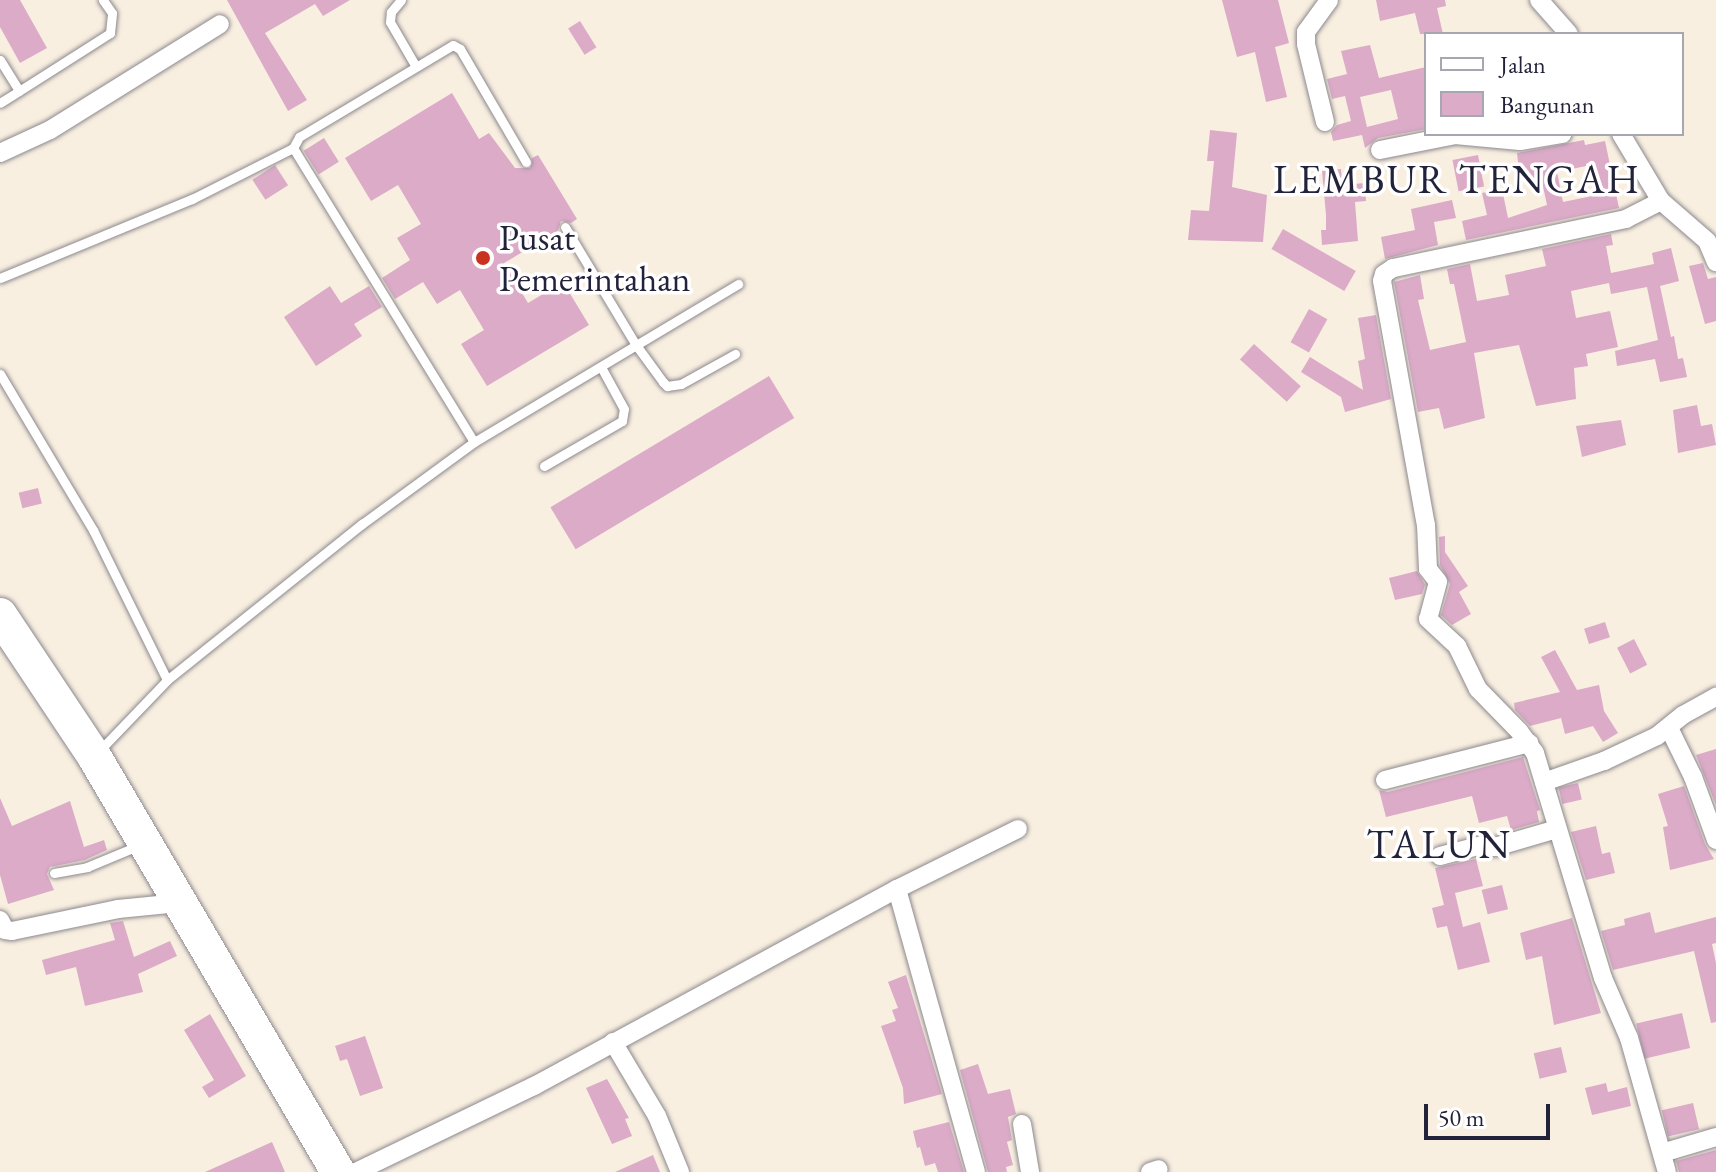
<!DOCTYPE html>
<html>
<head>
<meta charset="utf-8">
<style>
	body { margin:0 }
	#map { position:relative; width:1716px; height:1172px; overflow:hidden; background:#f8efe0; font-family:"EB Garamond",serif }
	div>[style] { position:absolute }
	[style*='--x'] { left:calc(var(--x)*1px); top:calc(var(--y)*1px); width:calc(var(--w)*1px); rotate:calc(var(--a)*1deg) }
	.building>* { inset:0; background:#dbabc8; transform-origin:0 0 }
	.roads { filter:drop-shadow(0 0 2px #8d888e) drop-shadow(0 0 2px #8d888e) }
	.lane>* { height:9px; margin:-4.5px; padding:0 4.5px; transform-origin:4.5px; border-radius:4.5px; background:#fff }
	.street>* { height:18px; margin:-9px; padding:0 9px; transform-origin:9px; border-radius:9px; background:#fff }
	.highway>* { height:34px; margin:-17px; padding:0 17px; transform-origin:17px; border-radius:17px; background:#fff }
	.dots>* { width:22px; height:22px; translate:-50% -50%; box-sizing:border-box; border:4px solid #fff; border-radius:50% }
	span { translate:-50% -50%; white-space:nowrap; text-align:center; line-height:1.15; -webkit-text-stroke:7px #fff; paint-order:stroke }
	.poi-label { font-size:36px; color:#22223b }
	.left { translate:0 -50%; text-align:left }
	.quarter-label { font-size:40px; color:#22223b; letter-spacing:2px }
	.legend { position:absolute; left:1424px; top:32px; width:260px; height:104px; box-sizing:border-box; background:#fff; border:2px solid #a7a7b1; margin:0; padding:10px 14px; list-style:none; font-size:24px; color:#22223b }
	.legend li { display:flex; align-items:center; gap:16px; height:40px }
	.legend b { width:40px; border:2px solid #a7a7b1 }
	.scale { position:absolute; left:1424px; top:1104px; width:126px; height:36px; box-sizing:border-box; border:4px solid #22223b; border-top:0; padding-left:10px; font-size:24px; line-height:28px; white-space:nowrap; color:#22223b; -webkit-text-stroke:6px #fff; paint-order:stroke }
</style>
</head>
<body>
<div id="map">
	<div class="building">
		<div style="clip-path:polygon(0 0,20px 0,47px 48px,20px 63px,0 27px)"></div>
		<div style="clip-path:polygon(227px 0,350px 0,323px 16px,315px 4px,265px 33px,307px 100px,288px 111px)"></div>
		<div style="clip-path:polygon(1222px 0,1278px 0,1289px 43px,1275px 47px,1287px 97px,1266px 102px,1255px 52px,1237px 57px)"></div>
		<div style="clip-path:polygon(1376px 0,1445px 0,1446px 6px,1437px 8px,1443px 34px,1420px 34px,1415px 13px,1380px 21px)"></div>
		<div style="left:580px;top:21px;width:31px;height:14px;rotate:58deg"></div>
		<div style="clip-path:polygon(evenodd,1370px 45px,1379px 78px,1426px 67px,1426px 129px,1378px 138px,1365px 148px,1362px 135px,1333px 141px,1331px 132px,1337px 125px,1351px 121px,1345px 96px,1332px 99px,1327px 79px,1347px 74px,1341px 51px,1370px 45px,1391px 90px,1398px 119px,1367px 127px,1360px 97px,1391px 90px)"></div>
		<div style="clip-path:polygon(452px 93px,479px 139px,489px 133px,515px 168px,530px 168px,532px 158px,538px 155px,577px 219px,571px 223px,561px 221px,558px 231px,504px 263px,528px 303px,563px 282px,589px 325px,487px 386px,461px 344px,484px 330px,460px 290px,437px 304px,423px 282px,395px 299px,382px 278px,410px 260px,397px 238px,421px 224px,398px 185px,371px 201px,345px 158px)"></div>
		<div style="clip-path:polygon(1210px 130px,1237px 133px,1232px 187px,1267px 195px,1263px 242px,1188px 240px,1191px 210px,1209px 211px,1214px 161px,1207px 161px)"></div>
		<div style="left:324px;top:138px;width:28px;height:24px;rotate:58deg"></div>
		<div style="clip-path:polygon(evenodd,1584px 140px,1585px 145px,1605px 141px,1619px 208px,1466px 240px,1462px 221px,1487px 215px,1482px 193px,1502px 189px,1508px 218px,1547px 205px,1541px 177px,1520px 181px,1517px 153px,1584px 140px,1591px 165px,1597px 195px,1563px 202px,1557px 172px,1591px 165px)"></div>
		<div style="left:1478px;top:155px;width:32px;height:26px;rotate:79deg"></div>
		<div style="left:275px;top:165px;width:24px;height:27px;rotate:57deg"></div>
		<div style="clip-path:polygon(1341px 169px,1342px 185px,1365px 183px,1366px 201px,1355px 202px,1358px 241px,1322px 245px,1321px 230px,1326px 230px,1326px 215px,1322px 171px)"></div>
		<div style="clip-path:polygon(1452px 200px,1456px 218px,1434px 222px,1438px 245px,1385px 259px,1381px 237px,1415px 230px,1411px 209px)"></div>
		<div style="left:1283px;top:229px;width:84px;height:23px;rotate:30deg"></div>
		<div style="clip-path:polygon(1611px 234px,1613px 245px,1606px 246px,1611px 273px,1654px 264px,1652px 253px,1671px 248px,1679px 281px,1660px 286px,1671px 337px,1674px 336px,1678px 359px,1683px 358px,1687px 377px,1660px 382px,1655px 359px,1617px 366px,1615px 351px,1658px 340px,1647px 287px,1611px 294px,1609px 283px,1571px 291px,1576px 318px,1610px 311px,1618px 347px,1586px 354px,1588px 366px,1574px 368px,1576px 399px,1536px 406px,1519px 345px,1474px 353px,1485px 418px,1444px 429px,1439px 408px,1418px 412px,1394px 282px,1420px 275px,1424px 299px,1418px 300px,1430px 350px,1466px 342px,1454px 284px,1450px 284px,1447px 269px,1470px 264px,1477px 301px,1509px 295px,1505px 275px,1546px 266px,1542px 249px)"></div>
		<div style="clip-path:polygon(1703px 263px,1708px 279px,1716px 277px,1716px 321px,1705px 324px,1689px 266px)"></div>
		<div style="clip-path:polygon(330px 286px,341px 303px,369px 286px,382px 307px,354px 324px,362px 336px,316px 366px,284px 317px)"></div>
		<div style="left:1309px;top:309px;width:21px;height:38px;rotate:29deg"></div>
		<div style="clip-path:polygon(1376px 315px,1391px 399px,1345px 412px,1341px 397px,1301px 372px,1310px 357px,1363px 390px,1358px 361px,1365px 359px,1358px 318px)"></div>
		<div style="left:1254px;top:344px;width:63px;height:21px;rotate:42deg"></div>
		<div style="left:769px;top:376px;width:49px;height:255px;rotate:59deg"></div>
		<div style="clip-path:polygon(1697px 405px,1701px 426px,1712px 424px,1716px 445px,1678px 453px,1673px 410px)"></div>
		<div style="clip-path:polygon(1621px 420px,1626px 445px,1582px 457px,1576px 426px)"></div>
		<div style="left:38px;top:488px;width:16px;height:20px;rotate:76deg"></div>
		<div style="clip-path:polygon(1445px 536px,1445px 552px,1468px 586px,1459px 592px,1471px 614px,1452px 625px,1441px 615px,1450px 584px,1440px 565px,1439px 537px)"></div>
		<div style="clip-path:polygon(1417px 571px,1425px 585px,1422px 594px,1395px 600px,1389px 578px)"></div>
		<div style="left:1605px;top:622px;width:16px;height:22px;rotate:72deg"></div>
		<div style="left:1634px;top:639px;width:29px;height:19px;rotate:63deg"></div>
		<div style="clip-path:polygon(1555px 650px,1577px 690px,1599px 685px,1604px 711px,1618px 733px,1603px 742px,1593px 726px,1565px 734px,1561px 718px,1530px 726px,1515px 710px,1514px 703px,1560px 692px,1541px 657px)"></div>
		<div style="clip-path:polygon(1716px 749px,1716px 805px,1696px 755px)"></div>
		<div style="clip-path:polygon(1523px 757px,1540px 810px,1537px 811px,1539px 822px,1511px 830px,1507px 816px,1479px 823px,1472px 796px,1386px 817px,1379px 790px,1388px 792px)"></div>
		<div style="left:1578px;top:783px;width:17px;height:20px;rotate:77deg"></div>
		<div style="clip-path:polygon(1684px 786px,1705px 844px,1714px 859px,1670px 870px,1663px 827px,1668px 826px,1658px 794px)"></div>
		<div style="clip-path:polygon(0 798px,12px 826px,70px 801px,84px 847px,104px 840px,107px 850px,85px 860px,50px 867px,47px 874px,54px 890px,8px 904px,0 875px)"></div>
		<div style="clip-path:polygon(1596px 826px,1602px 854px,1610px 852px,1615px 873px,1586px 880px,1571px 832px)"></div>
		<div style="clip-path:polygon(1476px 859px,1483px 886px,1455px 893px,1463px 927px,1480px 922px,1490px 962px,1458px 970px,1447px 926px,1437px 928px,1432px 908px,1444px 905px,1435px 868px)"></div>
		<div style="left:1502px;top:885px;width:25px;height:21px;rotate:76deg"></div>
		<div style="clip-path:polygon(1650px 912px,1655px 933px,1716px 917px,1716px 943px,1712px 944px,1716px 963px,1716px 1022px,1711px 1023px,1694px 951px,1613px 970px,1601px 931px,1625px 925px,1624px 919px)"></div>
		<div style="clip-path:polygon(1572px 918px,1601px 1013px,1554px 1025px,1542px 956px,1526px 960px,1520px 933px)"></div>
		<div style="clip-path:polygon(123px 921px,134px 957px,170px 941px,177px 956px,138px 974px,143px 992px,85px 1006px,76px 967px,46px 975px,42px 960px,115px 940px,110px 923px)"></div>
		<div style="clip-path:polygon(906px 975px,942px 1094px,904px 1104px,903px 1088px,881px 1026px,896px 1021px,892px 1010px,898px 1008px,888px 982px)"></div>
		<div style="left:1682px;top:1013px;width:36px;height:47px;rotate:77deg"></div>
		<div style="clip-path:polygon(210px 1014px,246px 1076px,209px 1098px,202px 1087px,214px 1080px,184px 1030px)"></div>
		<div style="clip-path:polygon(365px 1036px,383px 1088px,360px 1096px,347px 1059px,340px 1061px,335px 1046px)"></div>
		<div style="left:1561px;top:1047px;width:26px;height:28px;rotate:77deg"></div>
		<div style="clip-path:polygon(978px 1064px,988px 1094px,1010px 1089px,1016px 1114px,1008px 1117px,1012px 1140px,1007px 1142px,1013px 1165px,1006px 1167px,1007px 1172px,988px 1172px,960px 1070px)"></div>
		<div style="clip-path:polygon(607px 1079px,629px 1118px,625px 1119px,632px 1136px,612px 1144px,586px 1088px)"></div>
		<div style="clip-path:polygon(1606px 1083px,1608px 1092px,1627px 1087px,1631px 1106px,1592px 1115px,1585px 1088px)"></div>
		<div style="left:1693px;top:1103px;width:27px;height:32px;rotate:77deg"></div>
		<div style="clip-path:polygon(949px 1122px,964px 1172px,938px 1172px,935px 1163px,925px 1166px,920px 1147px,917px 1148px,913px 1131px)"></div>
		<div style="clip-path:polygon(272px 1142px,285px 1172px,205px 1172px)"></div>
		<div style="clip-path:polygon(1716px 1150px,1716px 1172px,1679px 1172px,1676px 1161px)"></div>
		<div style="clip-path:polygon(653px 1155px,660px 1172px,615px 1172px)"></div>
	</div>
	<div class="roads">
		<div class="lane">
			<div style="--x:401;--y:0;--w:16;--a:130"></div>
			<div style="--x:391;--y:12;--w:10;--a:96"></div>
			<div style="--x:390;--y:22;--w:50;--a:59.8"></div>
			<div style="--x:0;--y:60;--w:36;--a:58"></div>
			<div style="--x:19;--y:91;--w:22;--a:148"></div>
			<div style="--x:19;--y:91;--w:108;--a:-32.5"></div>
			<div style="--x:110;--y:33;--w:20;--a:-84"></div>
			<div style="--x:112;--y:13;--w:16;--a:-125"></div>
			<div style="--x:565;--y:227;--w:138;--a:59"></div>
			<div style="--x:636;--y:345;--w:46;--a:53.9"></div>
			<div style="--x:663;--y:382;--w:6;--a:45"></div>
			<div style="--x:667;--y:386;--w:14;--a:-8"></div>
			<div style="--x:681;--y:384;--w:62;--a:-29.1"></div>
			<div style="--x:0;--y:278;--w:208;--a:-22.4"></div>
			<div style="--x:192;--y:199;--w:113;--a:-26.8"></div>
			<div style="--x:0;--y:374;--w:182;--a:59.2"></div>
			<div style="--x:93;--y:530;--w:167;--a:63.7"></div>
			<div style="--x:474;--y:442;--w:345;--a:-121.6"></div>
			<div style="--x:293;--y:148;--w:13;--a:-61"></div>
			<div style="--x:299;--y:137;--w:179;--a:-30.9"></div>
			<div style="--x:453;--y:45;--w:8;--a:30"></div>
			<div style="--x:460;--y:49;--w:131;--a:59.7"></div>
			<div style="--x:544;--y:466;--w:90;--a:-30"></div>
			<div style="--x:622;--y:421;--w:12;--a:-81"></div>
			<div style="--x:624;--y:409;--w:48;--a:-118.7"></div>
			<div style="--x:99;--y:751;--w:98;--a:-46.2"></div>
			<div style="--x:167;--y:680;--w:250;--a:-38.7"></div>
			<div style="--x:362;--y:524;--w:139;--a:-36.2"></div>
			<div style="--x:474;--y:442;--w:308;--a:-30.9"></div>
			<div style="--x:54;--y:873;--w:34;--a:-10"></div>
			<div style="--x:87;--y:867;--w:57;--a:-22.5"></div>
		</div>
		<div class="street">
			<div style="--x:1539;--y:0;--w:45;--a:48.6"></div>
			<div style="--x:1325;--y:122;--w:80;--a:-103.7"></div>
			<div style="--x:1306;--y:44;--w:12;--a:-90"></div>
			<div style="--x:1306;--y:32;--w:39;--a:-54"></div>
			<div style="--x:1621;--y:134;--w:78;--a:59.2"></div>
			<div style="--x:1661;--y:201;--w:61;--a:41"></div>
			<div style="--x:1707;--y:241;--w:23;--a:67"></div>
			<div style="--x:1380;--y:150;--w:76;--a:-11.3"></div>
			<div style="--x:1455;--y:135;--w:65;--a:5.3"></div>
			<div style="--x:1520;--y:141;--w:43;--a:-9.5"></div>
			<div style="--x:0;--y:153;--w:55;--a:-24.7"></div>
			<div style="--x:50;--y:130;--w:200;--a:-31.9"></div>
			<div style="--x:1661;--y:201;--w:39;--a:153"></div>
			<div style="--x:1626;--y:219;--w:238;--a:168.1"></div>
			<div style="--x:1393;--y:268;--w:11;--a:146"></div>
			<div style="--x:1384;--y:274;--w:7;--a:106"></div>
			<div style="--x:1382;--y:281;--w:248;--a:79.8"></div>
			<div style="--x:1426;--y:525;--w:44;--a:87.4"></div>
			<div style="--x:1428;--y:569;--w:16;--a:52"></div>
			<div style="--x:1438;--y:582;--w:38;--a:105"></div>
			<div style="--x:1428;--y:619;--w:40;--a:43"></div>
			<div style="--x:1457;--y:646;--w:48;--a:64"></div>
			<div style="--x:1478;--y:689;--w:59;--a:45.7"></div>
			<div style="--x:1519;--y:731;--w:27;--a:54"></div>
			<div style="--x:1535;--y:753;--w:235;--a:73.2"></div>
			<div style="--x:1603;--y:978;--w:65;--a:66.6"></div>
			<div style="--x:1629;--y:1038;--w:139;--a:74.2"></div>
			<div style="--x:1669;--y:728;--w:55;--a:63.9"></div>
			<div style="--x:1693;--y:777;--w:67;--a:69.9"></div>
			<div style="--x:1385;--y:780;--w:149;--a:-14.4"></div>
			<div style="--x:1544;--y:782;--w:64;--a:-19.3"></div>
			<div style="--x:1604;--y:761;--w:59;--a:-25.3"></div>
			<div style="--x:1657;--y:736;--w:33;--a:-39"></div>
			<div style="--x:1683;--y:715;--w:38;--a:-29"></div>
			<div style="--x:1440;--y:856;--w:43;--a:-14.7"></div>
			<div style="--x:1482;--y:845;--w:13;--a:9"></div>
			<div style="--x:1495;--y:847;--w:65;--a:-16.2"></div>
			<div style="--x:897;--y:889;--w:294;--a:74.4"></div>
			<div style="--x:0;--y:920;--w:11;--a:63"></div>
			<div style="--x:5;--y:930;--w:7;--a:8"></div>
			<div style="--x:12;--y:931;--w:108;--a:-11.7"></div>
			<div style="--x:118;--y:909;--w:61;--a:-5.6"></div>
			<div style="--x:613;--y:1042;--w:86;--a:59.3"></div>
			<div style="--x:657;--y:1116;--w:61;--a:67.7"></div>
			<div style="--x:1022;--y:1124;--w:49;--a:80.5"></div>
			<div style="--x:1662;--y:1153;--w:56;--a:-16.5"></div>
			<div style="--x:356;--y:1172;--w:198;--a:-25.8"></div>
			<div style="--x:534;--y:1086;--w:413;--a:-28.5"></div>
			<div style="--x:897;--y:889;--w:135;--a:-26.4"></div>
			<div style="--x:1150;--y:1172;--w:9;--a:-18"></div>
		</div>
		<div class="highway">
			<div style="--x:0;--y:615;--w:169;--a:56.3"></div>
			<div style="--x:94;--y:756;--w:482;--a:59.6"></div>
		</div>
	</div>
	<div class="dots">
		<div style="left:483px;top:258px;background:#c8321e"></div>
	</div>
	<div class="poi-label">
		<span class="left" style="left:499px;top:258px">Pusat<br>Pemerintahan</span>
	</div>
	<div class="quarter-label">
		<span style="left:1457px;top:179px">LEMBUR TENGAH</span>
		<span style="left:1439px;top:844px">TALUN</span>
	</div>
	<ul class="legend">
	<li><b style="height:10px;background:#fff"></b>Jalan</li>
	<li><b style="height:22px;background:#dbabc8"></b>Bangunan</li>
	</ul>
	<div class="scale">50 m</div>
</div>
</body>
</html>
